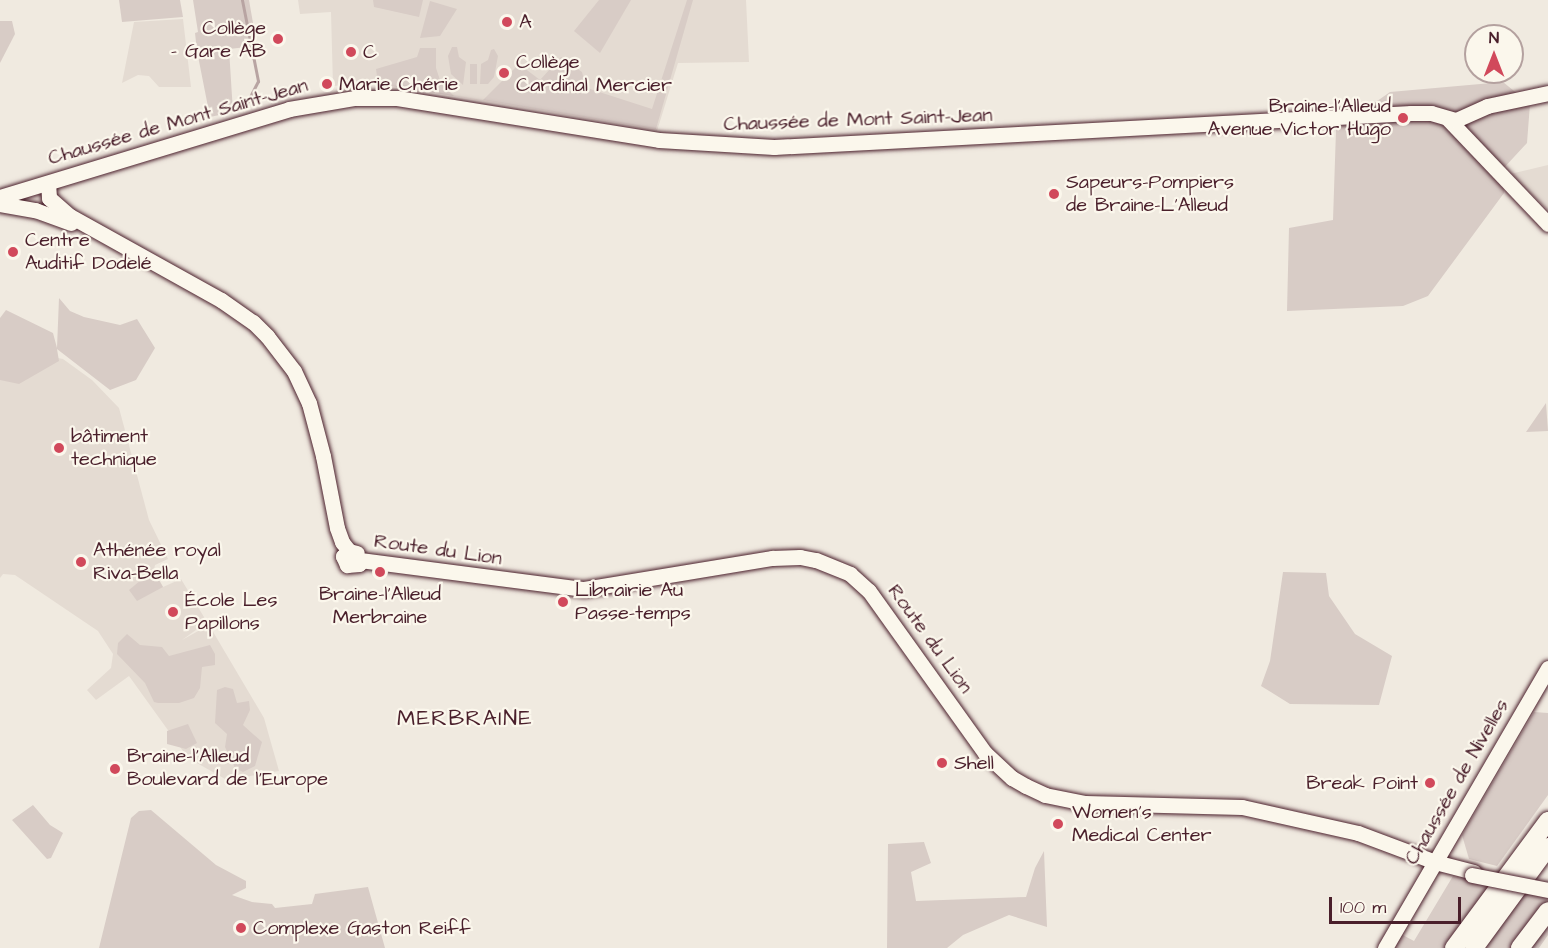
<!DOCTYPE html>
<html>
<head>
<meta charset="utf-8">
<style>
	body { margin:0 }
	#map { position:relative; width:1548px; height:948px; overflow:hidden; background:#f0eae0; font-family:"Architects Daughter",sans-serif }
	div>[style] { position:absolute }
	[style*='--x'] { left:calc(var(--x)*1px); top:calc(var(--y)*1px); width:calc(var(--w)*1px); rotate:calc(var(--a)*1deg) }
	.built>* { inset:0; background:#e4dbd2 }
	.green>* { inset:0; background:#d8ccc6; transform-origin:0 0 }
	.stream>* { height:3px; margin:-1.5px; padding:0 1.5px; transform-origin:1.5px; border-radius:1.5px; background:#b8a4a2 }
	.roads { filter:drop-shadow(0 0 2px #4a1f2b) drop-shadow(0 0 2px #4a1f2b) }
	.secondary>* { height:15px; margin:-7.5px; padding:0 7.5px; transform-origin:7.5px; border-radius:7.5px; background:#fbf7ec }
	.highway>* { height:18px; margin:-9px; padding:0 9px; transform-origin:9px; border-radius:9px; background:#fbf7ec }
	.bridges { filter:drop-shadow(0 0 2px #4a1f2b) drop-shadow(0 0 2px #4a1f2b) }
	.secondary-bridge>* { height:15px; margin:-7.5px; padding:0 7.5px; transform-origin:7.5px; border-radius:7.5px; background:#fbf7ec }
	.dots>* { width:16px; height:16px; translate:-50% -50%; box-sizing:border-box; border:3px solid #fbf7ec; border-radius:50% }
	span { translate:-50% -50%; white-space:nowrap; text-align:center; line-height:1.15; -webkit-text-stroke:4.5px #fbf7ec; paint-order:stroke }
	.poi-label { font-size:20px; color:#4a1f2b }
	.left { translate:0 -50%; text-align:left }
	.right { translate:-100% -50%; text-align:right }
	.street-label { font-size:20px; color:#4a1f2b }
	.quarter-label { font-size:22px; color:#4a1f2b; letter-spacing:1.5px }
	.north { position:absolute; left:1464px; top:24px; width:60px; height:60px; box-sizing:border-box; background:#fbf7ec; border:2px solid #b4a19f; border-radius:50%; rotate:0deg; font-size:16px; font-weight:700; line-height:24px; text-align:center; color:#4a1f2b }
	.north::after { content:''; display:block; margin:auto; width:21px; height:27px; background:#d1495b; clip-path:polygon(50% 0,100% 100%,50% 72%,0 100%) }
	.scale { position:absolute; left:1329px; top:897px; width:132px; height:27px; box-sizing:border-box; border:3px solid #4a1f2b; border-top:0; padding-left:8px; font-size:18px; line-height:21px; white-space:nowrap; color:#4a1f2b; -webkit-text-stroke:4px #fbf7ec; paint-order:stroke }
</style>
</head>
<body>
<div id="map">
	<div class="built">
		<div style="clip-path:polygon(298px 0,746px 0,749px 62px,678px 63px,657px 131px,378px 83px,333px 86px,331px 12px,300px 14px)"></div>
		<div style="clip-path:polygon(183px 19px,191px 87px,159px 87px,149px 76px,138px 75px,122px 83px,134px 22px)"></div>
		<div style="clip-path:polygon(1548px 165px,1548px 210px,1510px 174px)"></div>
		<div style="clip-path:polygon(0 347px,63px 359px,92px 380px,119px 408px,149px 520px,168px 559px,155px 565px,154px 570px,163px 587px,181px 579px,207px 622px,182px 640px,209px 625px,264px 718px,279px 771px,227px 780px,188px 758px,129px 676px,96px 700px,87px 690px,111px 668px,113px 654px,98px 631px,15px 575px,3px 574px,0 578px)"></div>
	</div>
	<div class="green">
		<div style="clip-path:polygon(119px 0,180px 0,183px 17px,122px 22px)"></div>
		<div style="clip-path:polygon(193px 0,249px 0,257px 46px,229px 49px,233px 112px,210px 117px,197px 51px,195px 33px,198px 32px)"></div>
		<div style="clip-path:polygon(373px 0,423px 0,419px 17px,374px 7px)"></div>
		<div style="clip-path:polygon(599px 0,631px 0,600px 53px,574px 31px)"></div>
		<div style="clip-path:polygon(687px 0,693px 0,656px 129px,483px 100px,519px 64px,540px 80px,561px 57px,582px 72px,585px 84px,590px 89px,652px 109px)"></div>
		<div style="clip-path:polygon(430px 1px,457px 9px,440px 36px,420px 38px)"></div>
		<div style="clip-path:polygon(0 21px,12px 21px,15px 34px,0 63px)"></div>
		<div style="clip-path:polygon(452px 47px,457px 47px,459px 57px,466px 62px,463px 85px,451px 74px,448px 56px)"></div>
		<div style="clip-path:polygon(420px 48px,436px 48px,436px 68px,441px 83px,454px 96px,378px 84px,376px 69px,417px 57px)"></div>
		<div style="clip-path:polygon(494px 49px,498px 56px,494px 77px,488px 84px,480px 84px,481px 64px,488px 60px,491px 50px)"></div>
		<div style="left:470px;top:64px;width:7px;height:20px"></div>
		<div style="clip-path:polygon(1503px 82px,1530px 104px,1527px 143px,1502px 170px,1504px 193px,1428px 296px,1403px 306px,1287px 311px,1289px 228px,1333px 220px,1336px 130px,1390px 92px)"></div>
		<div style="clip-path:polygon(59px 298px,70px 311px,84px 317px,120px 325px,137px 319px,155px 348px,136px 380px,110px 390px,57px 349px,59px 361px,19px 384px,0 380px,0 318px,6px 310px,53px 333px,57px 348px)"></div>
		<div style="clip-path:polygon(1546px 403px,1548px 431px,1526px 432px,1535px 419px)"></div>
		<div style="clip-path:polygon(153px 570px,163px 587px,137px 601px,129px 590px)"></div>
		<div style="clip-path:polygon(1283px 572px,1326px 573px,1329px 596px,1355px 634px,1392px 656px,1379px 705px,1290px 704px,1261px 686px,1270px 661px)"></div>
		<div style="clip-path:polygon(127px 634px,140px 645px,162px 647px,169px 656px,210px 645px,215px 654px,215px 665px,202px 667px,200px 688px,194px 698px,179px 703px,158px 703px,154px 702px,145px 683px,117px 654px,118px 643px)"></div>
		<div style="clip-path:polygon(225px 687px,233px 689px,237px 703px,249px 701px,250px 710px,243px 725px,262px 742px,255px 766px,243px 772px,235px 768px,225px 747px,227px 734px,215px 723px,217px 690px)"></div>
		<div style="clip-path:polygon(1534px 712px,1548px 713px,1548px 795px,1497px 866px,1469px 859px,1462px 835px)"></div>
		<div style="clip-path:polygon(188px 724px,197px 743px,186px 749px,167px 744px,167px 731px)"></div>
		<div style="clip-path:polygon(33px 805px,50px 825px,63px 833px,51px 858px,47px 859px,12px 820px)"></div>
		<div style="clip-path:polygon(151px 810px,216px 865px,246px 881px,246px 888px,232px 895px,252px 902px,272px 904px,275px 908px,312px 904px,315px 894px,368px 887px,385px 948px,99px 948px,131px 818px,139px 811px)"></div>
		<div style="clip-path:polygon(924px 842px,931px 863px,911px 872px,916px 901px,1026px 897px,1035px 868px,1044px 851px,1047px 927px,1009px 915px,963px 935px,947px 948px,887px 948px,888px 844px)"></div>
		<div style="clip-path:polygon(1453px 876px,1548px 894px,1548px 935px,1539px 948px,1391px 948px,1399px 933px,1414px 941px)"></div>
	</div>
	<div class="stream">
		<div style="--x:242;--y:0;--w:83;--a:78.8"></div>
		<div style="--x:258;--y:81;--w:28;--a:117"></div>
	</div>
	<div class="roads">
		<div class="secondary">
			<div style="--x:1448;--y:119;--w:145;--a:46.4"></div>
			<div style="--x:48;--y:183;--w:15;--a:86"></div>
			<div style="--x:49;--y:198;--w:28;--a:41"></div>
			<div style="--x:70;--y:216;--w:173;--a:29.1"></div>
			<div style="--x:221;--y:300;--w:39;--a:35"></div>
			<div style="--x:253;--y:322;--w:20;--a:45"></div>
			<div style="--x:267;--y:336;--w:44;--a:52.4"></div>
			<div style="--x:294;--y:371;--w:35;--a:65"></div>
			<div style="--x:309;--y:403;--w:55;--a:75.2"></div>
			<div style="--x:323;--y:456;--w:73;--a:79"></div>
			<div style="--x:337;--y:528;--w:15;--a:70"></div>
			<div style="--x:342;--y:542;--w:11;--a:52"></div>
			<div style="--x:349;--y:551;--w:8;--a:14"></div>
			<div style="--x:0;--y:197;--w:302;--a:-16.9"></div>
			<div style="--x:289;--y:109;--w:67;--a:-9.5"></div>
			<div style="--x:355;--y:98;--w:42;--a:0"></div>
			<div style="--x:397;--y:98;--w:265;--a:9.1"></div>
			<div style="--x:659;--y:140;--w:115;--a:3.5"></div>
			<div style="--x:774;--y:147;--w:638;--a:-3.06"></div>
			<div style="--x:1411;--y:113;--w:20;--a:0"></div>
			<div style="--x:1431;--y:113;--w:26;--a:16"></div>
			<div style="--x:1456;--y:120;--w:34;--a:-24"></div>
			<div style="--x:1487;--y:106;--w:62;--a:-12"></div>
			<div style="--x:0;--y:204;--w:36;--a:10"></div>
			<div style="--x:35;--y:210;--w:38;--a:20"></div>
			<div style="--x:349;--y:551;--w:8;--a:140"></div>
			<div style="--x:343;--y:556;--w:10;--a:66"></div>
			<div style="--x:347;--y:565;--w:12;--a:-5"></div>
			<div style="--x:359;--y:564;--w:4;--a:-76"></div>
			<div style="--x:360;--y:560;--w:226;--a:7.4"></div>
			<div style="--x:584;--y:589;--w:191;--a:-9.4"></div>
			<div style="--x:772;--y:558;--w:28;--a:-2"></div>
			<div style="--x:800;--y:557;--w:16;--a:11"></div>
			<div style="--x:816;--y:560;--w:37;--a:22"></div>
			<div style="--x:850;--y:574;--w:25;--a:42"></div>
			<div style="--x:869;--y:591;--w:199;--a:54.4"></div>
			<div style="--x:985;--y:753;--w:37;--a:43"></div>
			<div style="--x:1012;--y:778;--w:16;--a:30"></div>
			<div style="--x:1026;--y:786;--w:21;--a:25"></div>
			<div style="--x:1045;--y:795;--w:41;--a:11.3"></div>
			<div style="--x:1085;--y:803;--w:157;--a:1.5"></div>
			<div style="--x:1242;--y:807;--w:119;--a:12.6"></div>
			<div style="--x:1358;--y:833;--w:82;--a:20.6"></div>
			<div style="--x:1435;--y:862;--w:40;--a:14.4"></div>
			<div style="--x:1385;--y:948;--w:324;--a:-59.8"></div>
		</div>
		<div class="highway">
			<div style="--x:1454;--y:948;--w:158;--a:-53.5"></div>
			<div style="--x:1474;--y:948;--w:125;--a:-53.8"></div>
			<div style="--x:1520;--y:948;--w:46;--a:-52.9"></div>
		</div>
	</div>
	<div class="bridges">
		<div class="secondary-bridge">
			<div style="--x:1472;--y:875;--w:77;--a:11.2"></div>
		</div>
	</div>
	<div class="dots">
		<div style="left:507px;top:22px;background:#d1495b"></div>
		<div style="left:278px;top:39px;background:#d1495b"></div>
		<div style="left:351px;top:52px;background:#d1495b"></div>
		<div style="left:504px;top:73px;background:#d1495b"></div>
		<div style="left:327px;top:84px;background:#d1495b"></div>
		<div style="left:1403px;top:118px;background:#d1495b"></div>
		<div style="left:1054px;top:194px;background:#d1495b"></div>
		<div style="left:13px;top:252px;background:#d1495b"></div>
		<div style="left:59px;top:448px;background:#d1495b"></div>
		<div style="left:81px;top:562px;background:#d1495b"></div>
		<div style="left:380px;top:572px;background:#d1495b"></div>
		<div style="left:563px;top:602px;background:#d1495b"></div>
		<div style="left:173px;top:612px;background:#d1495b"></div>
		<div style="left:942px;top:763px;background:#d1495b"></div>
		<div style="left:115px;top:769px;background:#d1495b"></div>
		<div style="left:1430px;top:783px;background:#d1495b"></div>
		<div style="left:1058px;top:824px;background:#d1495b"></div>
		<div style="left:241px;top:928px;background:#d1495b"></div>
	</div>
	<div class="poi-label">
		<span class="left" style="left:519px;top:22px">A</span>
		<span class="right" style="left:266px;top:40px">Collège<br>- Gare AB</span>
		<span class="left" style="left:363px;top:52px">C</span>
		<span class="left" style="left:516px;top:74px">Collège<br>Cardinal Mercier</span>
		<span class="left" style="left:339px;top:84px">Marie Chérie</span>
		<span class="right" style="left:1391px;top:118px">Braine-l'Alleud<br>Avenue Victor Hugo</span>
		<span class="left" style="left:1066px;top:194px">Sapeurs-Pompiers<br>de Braine-L'Alleud</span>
		<span class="left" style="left:25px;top:252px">Centre<br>Auditif Dodelé</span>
		<span class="left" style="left:71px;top:448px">bâtiment<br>technique</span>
		<span class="left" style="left:93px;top:562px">Athénée royal<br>Riva-Bella</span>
		<span class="left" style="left:575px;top:602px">Librairie Au<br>Passe-temps</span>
		<span style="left:380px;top:606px">Braine-l'Alleud<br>Merbraine</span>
		<span class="left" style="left:185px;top:612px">École Les<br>Papillons</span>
		<span class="left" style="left:127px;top:768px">Braine-l'Alleud<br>Boulevard de l'Europe</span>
		<span class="left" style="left:954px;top:763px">Shell</span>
		<span class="right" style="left:1418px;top:783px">Break Point</span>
		<span class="left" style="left:1072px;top:824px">Women’s<br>Medical Center</span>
		<span class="left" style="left:253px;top:928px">Complexe Gaston Reiff</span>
	</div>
	<div class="street-label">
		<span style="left:858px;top:120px;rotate:-2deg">Chaussée de Mont Saint-Jean</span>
		<span style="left:178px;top:122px;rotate:-16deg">Chaussée de Mont Saint-Jean</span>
		<span style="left:438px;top:550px;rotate:8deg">Route du Lion</span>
		<span style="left:930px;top:639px;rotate:54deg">Route du Lion</span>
		<span style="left:1457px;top:782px;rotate:-60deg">Chaussée de Nivelles</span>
	</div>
	<div class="quarter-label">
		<span style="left:465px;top:719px">MERBRAINE</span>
	</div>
	<div class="north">N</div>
	<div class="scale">100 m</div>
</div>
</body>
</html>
